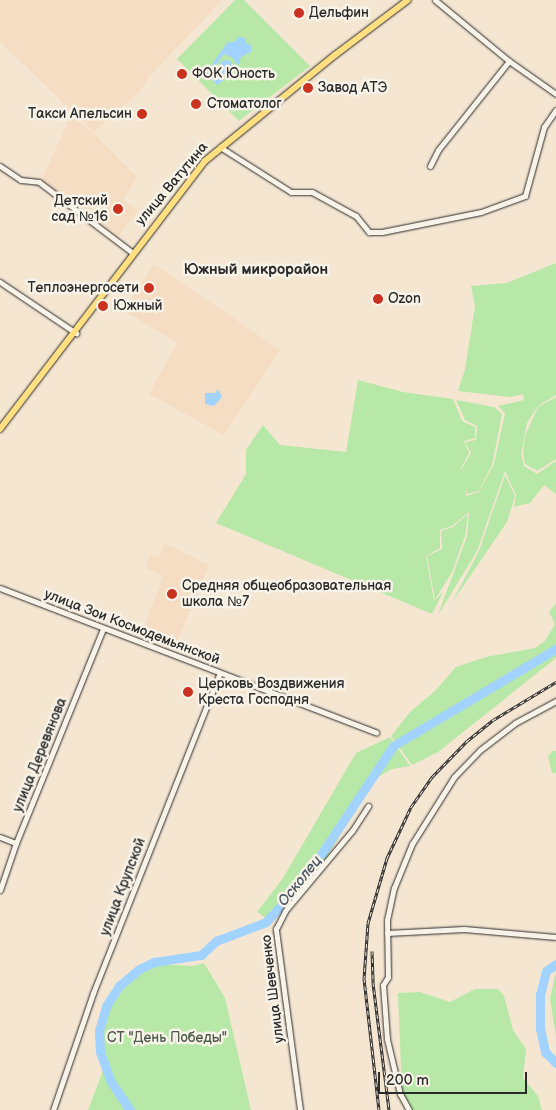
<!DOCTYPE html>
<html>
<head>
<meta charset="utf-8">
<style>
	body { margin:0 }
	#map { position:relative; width:556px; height:1110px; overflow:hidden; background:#f5e6d2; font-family:"Balsamiq Sans",sans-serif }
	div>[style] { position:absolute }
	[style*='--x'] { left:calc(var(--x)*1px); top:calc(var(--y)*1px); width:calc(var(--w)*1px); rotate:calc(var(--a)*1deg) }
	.built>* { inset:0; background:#f4ddc3 }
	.green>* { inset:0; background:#b7e8a7 }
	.water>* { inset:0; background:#a1d3fe }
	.round { border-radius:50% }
	.river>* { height:9px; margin:-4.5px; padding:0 4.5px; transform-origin:4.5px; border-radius:4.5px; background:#a1d3fe }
	.roads { filter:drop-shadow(0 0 1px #2b2b2b) drop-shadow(0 0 1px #2b2b2b) }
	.minor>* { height:5px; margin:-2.5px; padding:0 2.5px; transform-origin:2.5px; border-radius:2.5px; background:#f7f3e8 }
	.major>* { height:6px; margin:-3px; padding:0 3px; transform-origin:3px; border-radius:3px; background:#ffdf80 }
	.rail>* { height:3px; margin-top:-1.5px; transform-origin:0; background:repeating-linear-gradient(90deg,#f7f3e8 0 4px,#2b2b2b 0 8px); box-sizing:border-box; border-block:1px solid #2b2b2b }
	.dots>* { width:14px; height:14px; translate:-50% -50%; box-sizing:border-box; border:2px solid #f7f3e8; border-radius:50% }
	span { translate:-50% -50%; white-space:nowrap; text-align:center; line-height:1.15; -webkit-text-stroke:5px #f7f3e8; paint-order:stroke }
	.poi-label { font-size:14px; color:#2b2b2b }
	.left { translate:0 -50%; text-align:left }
	.right { translate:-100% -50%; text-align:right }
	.street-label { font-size:14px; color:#2b2b2b }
	.park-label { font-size:14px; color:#4e5a4a }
	.neighbourhood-label { font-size:15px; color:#2b2b2b; font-weight:700 }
	.water-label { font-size:15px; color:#485560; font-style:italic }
	.scale { position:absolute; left:378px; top:1072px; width:149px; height:22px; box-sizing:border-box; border:2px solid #2b2b2b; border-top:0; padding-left:6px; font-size:15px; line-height:18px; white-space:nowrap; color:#2b2b2b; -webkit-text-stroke:4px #f7f3e8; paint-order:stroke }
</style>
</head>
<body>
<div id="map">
	<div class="built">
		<div style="clip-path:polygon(0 0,222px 0,148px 78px,141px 90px,94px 132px,0 42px)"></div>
		<div style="clip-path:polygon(71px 116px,95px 134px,137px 177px,123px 200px,138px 210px,116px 240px,41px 181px)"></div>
		<div style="clip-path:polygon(154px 264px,280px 350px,224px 435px,149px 394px,177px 343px,123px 310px)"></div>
		<div style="clip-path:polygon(164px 543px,209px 565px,176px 644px,142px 633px,163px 576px,145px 568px,150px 554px,159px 557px)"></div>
	</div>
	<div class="green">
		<div style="clip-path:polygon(evenodd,235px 0,244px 0,310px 66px,239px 121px,177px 59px,235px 0,228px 60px,233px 69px,225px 75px,219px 66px,228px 60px)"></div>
		<div style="clip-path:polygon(556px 263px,556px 395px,538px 406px,527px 423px,521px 454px,524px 466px,537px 474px,556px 461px,556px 494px,544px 485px,530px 503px,514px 507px,516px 495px,505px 471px,477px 551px,438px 615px,467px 536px,469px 512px,452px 526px,440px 530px,440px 548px,426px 556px,434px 601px,443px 592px,432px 614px,216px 523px,246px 474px,246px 450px,263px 425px,280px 445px,346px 452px,358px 380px,403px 392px,453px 399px,462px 421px,475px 427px,475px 438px,464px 441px,469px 453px,461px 468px,466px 479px,466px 496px,479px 492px,494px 464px,505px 413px,498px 406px,524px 400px,523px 394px,511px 397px,458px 391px,465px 369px,475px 306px,471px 286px,507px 283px)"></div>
		<div style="clip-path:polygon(556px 397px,556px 459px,537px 471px,525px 464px,523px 453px,525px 436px,538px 407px)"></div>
		<div style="clip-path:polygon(456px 400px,494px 407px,502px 414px,492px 465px,479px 491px,467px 494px,462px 468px,471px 453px,465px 442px,476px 440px,477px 426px,465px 420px)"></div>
		<div style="clip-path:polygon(505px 475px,515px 496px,507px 522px,451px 604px,479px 551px)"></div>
		<div style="clip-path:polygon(468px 514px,465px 536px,452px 572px,435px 600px,427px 556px,442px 549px,441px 531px,453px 527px)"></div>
		<div style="clip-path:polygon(556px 603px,556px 658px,438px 752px,412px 765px,391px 736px,411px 711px,435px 691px,456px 667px,486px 657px,535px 648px,545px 641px,555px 624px,549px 612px)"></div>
		<div style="clip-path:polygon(390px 737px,410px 766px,392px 769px,374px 779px,327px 857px,269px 920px,257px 912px,283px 878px,356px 753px)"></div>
		<div style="clip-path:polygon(553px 751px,556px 751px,556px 773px,552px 773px,548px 756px)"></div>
		<div style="clip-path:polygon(204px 963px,225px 998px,251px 1110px,132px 1110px,112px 1081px,101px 1051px,100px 1031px,106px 1011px,126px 982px,154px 964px,193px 966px)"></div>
		<div style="clip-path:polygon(556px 972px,556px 1036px,550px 999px)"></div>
		<div style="clip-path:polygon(475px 989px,498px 989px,504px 996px,513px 1030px,526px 1049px,523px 1078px,538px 1096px,542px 1110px,412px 1110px,402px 1092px,398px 993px,420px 992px,450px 1002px)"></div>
		<div style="clip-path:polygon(104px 1068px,110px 1083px,128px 1110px,88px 1110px)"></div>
	</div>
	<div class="water">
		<div style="clip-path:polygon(238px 37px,245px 38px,246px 43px,251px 45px,251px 52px,241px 57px,238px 66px,233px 58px,224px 54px,211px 71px,217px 79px,225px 79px,217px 85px,206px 73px,227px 43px,236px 41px)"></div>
		<div class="round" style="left:219px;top:60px;width:14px;height:14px"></div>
		<div style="clip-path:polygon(218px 389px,222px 397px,214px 406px,205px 404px,205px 393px,215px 393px)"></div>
	</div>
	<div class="river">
		<div style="--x:556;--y:964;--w:12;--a:145"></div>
		<div style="--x:546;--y:971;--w:25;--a:104"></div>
		<div style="--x:540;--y:995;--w:33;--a:90"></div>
		<div style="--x:540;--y:1028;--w:25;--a:78"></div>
		<div style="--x:545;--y:1052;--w:16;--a:45"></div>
		<div style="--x:130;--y:1110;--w:34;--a:-124"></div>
		<div style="--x:111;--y:1082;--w:32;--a:-110"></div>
		<div style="--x:100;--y:1052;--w:21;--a:-93"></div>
		<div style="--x:99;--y:1031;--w:26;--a:-74"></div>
		<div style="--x:106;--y:1006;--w:24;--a:-57"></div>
		<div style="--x:119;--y:986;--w:26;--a:-40"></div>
		<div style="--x:139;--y:969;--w:17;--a:-25"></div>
		<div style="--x:154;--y:962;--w:48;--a:-8.5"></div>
		<div style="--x:201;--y:955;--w:21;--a:-43"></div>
		<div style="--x:216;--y:941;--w:53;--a:-20.8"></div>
		<div style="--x:266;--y:922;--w:60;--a:-48.4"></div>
		<div style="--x:306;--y:877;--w:157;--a:-56.4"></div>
		<div style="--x:393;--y:746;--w:190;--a:-30.8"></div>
	</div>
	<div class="roads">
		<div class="minor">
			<div style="--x:435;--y:0;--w:96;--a:39.5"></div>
			<div style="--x:509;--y:61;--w:57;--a:35.1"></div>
			<div style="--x:220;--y:147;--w:84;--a:32.4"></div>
			<div style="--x:291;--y:192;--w:21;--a:0"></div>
			<div style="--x:312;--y:192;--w:50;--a:28.6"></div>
			<div style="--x:356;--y:216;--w:21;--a:51"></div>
			<div style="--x:369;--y:232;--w:13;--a:0"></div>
			<div style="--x:382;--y:232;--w:101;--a:-11.4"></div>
			<div style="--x:481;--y:212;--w:47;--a:-20"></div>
			<div style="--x:525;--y:196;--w:72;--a:-74.6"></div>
			<div style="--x:544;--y:127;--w:21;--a:-55"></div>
			<div style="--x:0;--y:166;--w:25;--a:34"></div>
			<div style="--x:21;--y:180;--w:18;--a:6"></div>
			<div style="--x:39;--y:182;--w:118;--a:37.1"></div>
			<div style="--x:430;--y:166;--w:18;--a:-63"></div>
			<div style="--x:438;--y:150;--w:114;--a:-51.4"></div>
			<div style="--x:0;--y:282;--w:92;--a:33.9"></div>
			<div style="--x:0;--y:588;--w:403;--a:21"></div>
			<div style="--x:0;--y:837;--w:17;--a:21"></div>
			<div style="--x:0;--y:890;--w:50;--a:-71.2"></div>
			<div style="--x:16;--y:843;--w:231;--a:-67.9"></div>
			<div style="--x:387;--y:933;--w:77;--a:-3"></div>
			<div style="--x:464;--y:929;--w:92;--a:5"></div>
			<div style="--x:53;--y:1110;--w:124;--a:-71.1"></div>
			<div style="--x:93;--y:993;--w:344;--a:-68.4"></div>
			<div style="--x:300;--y:1110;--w:183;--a:-97.6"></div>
			<div style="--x:276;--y:929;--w:20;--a:-63"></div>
			<div style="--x:285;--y:911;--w:104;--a:-50.1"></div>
			<div style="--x:352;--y:831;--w:30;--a:-57"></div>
			<div style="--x:409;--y:1110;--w:18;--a:-119"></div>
			<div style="--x:400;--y:1094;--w:57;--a:-103.3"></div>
			<div style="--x:387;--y:1039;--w:54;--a:-94.2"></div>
			<div style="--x:383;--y:985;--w:9;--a:-58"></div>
			<div style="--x:388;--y:977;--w:57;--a:-91"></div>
			<div style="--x:387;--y:920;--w:33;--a:-78"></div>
			<div style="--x:394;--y:888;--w:48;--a:-67.8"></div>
			<div style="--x:412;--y:844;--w:79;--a:-57.9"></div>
			<div style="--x:454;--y:777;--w:37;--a:-46"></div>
			<div style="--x:480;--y:750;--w:44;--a:-37.6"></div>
			<div style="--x:515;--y:723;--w:47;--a:-28.2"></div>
		</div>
		<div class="major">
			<div style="--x:0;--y:429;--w:337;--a:-52.6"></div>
			<div style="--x:205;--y:161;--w:168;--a:-39.2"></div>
			<div style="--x:335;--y:55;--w:91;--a:-37"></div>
		</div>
	</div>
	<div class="rail">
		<div style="--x:372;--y:951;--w:32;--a:88"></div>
		<div style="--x:373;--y:983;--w:128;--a:82.8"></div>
		<div style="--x:379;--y:1110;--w:132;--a:-96.5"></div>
		<div style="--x:364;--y:979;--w:56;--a:-85.9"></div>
		<div style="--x:368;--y:923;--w:68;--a:-73.7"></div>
		<div style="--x:387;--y:858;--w:56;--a:-64.8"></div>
		<div style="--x:411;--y:807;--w:37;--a:-55"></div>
		<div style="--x:432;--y:777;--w:50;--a:-45.8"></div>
		<div style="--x:467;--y:741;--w:33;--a:-39"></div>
		<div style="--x:493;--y:720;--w:74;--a:-31.1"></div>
	</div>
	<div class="dots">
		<div style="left:299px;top:13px;background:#c8321e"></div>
		<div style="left:182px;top:74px;background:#c8321e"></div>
		<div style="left:308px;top:88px;background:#c8321e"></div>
		<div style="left:196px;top:104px;background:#c8321e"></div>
		<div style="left:142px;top:114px;background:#c8321e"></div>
		<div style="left:118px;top:209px;background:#c8321e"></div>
		<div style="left:149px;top:288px;background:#c8321e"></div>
		<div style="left:378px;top:299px;background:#c8321e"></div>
		<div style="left:103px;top:306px;background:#c8321e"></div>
		<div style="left:172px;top:594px;background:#c8321e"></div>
		<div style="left:188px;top:692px;background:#c8321e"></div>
	</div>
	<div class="poi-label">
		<span class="left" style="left:309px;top:13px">Дельфин</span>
		<span class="left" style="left:192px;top:74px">ФОК Юность</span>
		<span class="left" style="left:318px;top:88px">Завод АТЭ</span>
		<span class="left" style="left:207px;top:104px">Стоматолог</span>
		<span class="right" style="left:132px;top:114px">Такси Апельсин</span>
		<span class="right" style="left:108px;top:209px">Детский<br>сад №16</span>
		<span class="right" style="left:139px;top:288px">Теплоэнергосети</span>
		<span class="left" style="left:388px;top:299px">Ozon</span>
		<span class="left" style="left:113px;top:306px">Южный</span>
		<span class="left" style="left:182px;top:594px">Средняя общеобразовательная<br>школа №7</span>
		<span class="left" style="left:198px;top:692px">Церковь Воздвижения<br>Креста Господня</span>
	</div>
	<div class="street-label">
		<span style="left:172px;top:184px;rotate:-50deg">улица Ватутина</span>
		<span style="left:132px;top:627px;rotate:21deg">улица Зои Космодемьянской</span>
		<span style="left:40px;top:755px;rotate:-68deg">улица Деревянова</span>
		<span style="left:123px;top:887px;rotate:-69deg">улица Крупской</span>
		<span style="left:273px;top:989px;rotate:-97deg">улица Шевченко</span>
	</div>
	<div class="park-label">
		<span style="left:167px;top:1038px">СТ "День Победы"</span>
	</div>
	<div class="neighbourhood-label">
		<span style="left:256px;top:270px">Южный микрорайон</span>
	</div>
	<div class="water-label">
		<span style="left:300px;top:881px;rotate:-51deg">Осколец</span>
	</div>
	<div class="scale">200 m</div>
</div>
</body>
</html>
